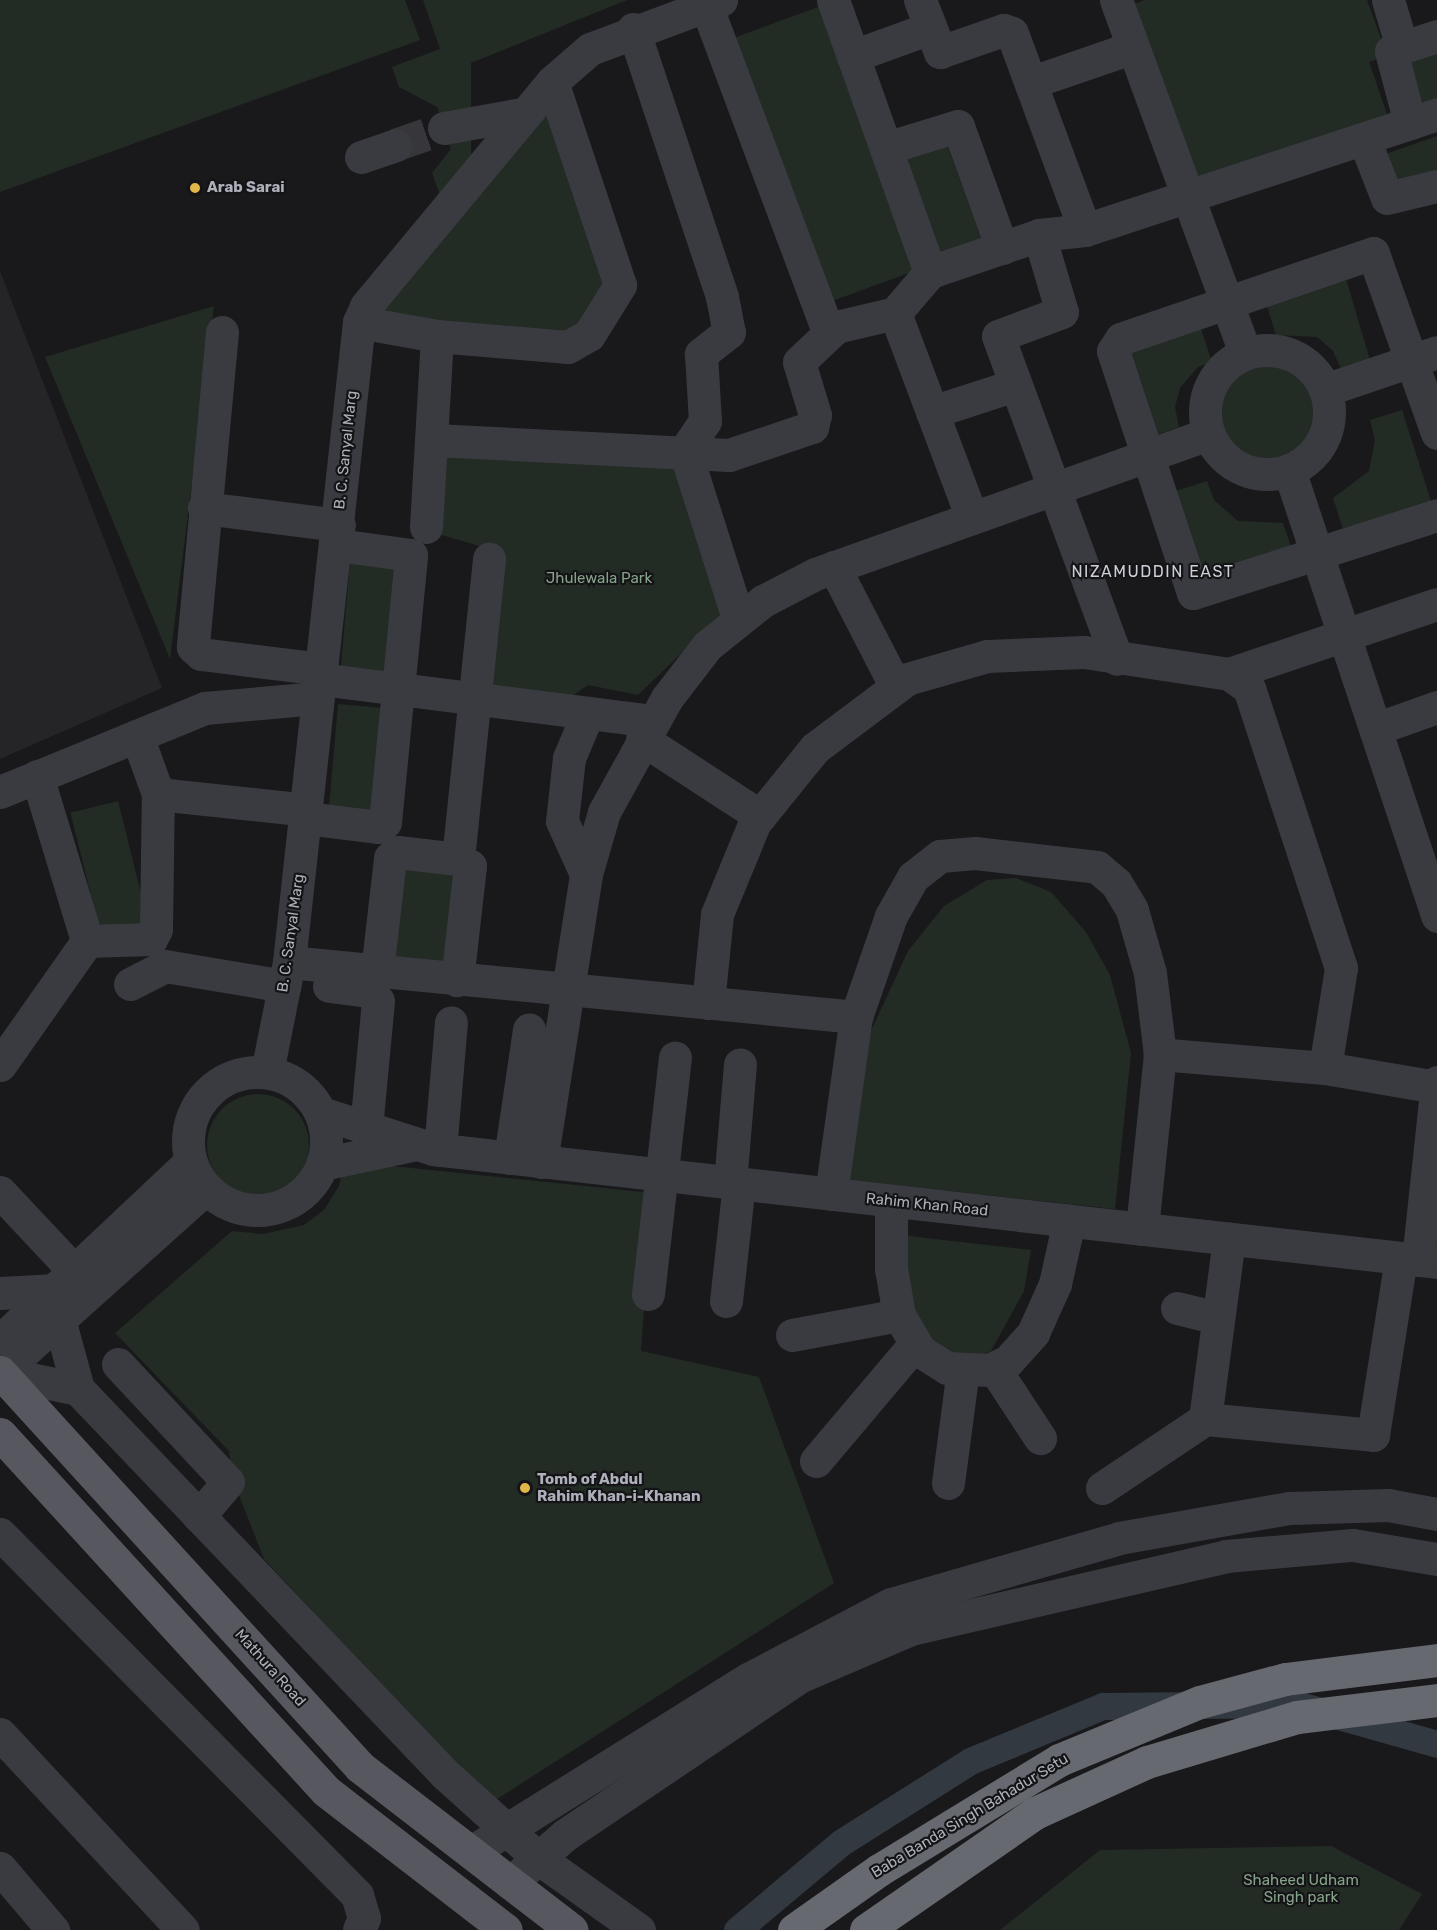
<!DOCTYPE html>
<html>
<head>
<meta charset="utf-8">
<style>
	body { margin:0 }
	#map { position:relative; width:1437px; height:1930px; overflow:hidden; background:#19191b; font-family:Rubik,sans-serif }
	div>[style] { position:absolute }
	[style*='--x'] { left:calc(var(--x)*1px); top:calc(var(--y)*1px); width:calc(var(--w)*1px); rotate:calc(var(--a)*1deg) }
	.built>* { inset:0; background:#252528 }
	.green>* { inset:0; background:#232b25; transform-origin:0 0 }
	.round { border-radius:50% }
	.canal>* { height:27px; margin:-13.5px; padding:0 13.5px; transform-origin:13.5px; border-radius:13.5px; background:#323940 }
	.minor-tunnel>* { height:33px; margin-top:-16.5px; transform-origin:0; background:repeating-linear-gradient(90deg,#37373b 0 33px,transparent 0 49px) }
	.minor>* { height:33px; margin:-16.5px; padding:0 16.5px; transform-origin:16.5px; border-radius:16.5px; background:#3a3b40 }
	.minor>.ring { margin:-16.5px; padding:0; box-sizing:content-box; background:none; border:33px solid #3a3b40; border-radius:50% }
	.major>* { height:33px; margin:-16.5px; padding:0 16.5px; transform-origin:16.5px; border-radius:16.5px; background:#57585f }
	.highway>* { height:33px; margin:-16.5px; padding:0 16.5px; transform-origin:16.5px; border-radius:16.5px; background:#676970 }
	.dots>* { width:16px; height:16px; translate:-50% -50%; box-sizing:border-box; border:3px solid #141416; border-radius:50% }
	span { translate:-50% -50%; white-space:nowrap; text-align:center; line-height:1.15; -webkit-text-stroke:4.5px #141416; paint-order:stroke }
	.poi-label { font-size:15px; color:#adb0ba; font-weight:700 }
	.left { translate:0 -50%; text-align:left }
	.street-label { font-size:15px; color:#adb0ba }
	.park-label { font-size:15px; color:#85a389 }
	.neighbourhood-label { font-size:16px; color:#cdcfd6; letter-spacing:1.5px }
</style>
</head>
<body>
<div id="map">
	<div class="built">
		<div style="clip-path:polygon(0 271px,162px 688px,0 759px)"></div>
	</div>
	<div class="green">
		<div style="clip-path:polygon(0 0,405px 0,420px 40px,0 192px)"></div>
		<div style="clip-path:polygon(423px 0,627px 0,471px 63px,471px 166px,440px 195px,432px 173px,451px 149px,437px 107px,399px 87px,392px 67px,440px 49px)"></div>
		<div style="clip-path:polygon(1145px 0,1367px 0,1387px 55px,1369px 62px,1387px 114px,1192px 182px,1126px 7px)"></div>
		<div style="left:821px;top:6px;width:281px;height:94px;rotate:70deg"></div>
		<div style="clip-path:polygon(1437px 46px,1437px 100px,1415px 108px,1398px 59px)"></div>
		<div style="clip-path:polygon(554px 104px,613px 283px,575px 343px,378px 317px)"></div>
		<div style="left:944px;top:136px;width:109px;height:48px;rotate:70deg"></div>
		<div style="clip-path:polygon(1437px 136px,1437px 173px,1392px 189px,1380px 156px)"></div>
		<div style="clip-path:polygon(1344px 272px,1370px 360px,1341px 369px,1333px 351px,1317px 337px,1276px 335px,1264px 296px)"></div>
		<div style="clip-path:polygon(214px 306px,170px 659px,45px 357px)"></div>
		<div style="clip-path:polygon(1199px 323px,1212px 362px,1198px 367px,1180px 388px,1175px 407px,1179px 427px,1151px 437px,1120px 350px)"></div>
		<div class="round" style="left:1220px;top:366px;width:98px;height:98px"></div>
		<div style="clip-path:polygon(1402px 410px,1431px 501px,1343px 529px,1333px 498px,1369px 471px,1375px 440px,1370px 420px)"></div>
		<div style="clip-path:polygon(441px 451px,692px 459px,725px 611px,638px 695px,588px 685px,558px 706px,491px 695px,493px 550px,435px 533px)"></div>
		<div style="clip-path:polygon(1207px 481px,1214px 500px,1238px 521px,1283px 523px,1293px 553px,1205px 582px,1176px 491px)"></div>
		<div style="left:350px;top:562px;width:45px;height:108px;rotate:5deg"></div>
		<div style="left:338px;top:704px;width:45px;height:108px;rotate:5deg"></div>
		<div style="left:118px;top:801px;width:127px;height:49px;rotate:76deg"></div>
		<div style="left:402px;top:869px;width:60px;height:94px;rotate:6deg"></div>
		<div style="clip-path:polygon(1016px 878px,1051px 892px,1086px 932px,1110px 975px,1131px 1053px,1115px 1209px,849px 1180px,870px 1033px,908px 951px,944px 906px,987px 880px)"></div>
		<div class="round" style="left:207px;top:1094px;width:102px;height:102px"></div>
		<div style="clip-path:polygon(344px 1161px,652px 1193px,641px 1351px,759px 1377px,834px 1583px,491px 1803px,264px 1559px,233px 1480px,229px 1451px,115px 1333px,232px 1231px,263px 1234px,304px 1225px,324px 1210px,339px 1186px)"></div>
		<div style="clip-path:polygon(900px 1235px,1031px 1250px,1024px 1291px,991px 1351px,970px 1360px,944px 1360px,914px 1325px)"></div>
		<div style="clip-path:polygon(1331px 1846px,1422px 1894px,1399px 1930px,1000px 1930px,1100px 1850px)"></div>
	</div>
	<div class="canal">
		<div style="--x:737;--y:1930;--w:137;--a:-40"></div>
		<div style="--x:842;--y:1842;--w:151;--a:-32.3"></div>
		<div style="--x:970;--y:1761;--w:144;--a:-22.5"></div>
		<div style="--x:1103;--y:1706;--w:193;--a:-0.6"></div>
		<div style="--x:1296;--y:1704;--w:147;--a:15.8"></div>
	</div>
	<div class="minor-tunnel">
		<div style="--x:395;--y:145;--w:52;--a:-19.1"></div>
	</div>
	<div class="minor">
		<div style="--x:833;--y:0;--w:289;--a:70.4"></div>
		<div style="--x:920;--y:0;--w:56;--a:69"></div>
		<div style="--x:940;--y:52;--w:67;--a:-19.2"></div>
		<div style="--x:1003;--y:30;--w:9;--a:18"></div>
		<div style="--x:1012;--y:33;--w:210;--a:69.7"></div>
		<div style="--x:1116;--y:0;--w:376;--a:69.9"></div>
		<div style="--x:1388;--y:0;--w:49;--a:73.4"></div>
		<div style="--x:706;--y:5;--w:340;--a:69.5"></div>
		<div style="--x:825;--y:323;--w:12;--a:20"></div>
		<div style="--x:836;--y:327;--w:61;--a:-13.3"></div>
		<div style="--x:633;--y:29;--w:282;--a:71.6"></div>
		<div style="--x:722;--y:297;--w:36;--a:79"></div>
		<div style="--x:729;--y:332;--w:36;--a:142"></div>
		<div style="--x:701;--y:354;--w:67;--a:86.6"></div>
		<div style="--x:705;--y:421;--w:36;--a:124"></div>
		<div style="--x:685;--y:451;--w:175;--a:72.4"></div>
		<div style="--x:853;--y:56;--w:82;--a:-20"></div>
		<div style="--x:1032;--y:82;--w:105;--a:-19"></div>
		<div style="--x:1410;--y:123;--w:74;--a:-104.8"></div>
		<div style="--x:1391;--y:51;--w:48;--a:-18.1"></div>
		<div style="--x:444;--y:128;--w:79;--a:-10.2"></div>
		<div style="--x:1364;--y:139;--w:63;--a:68.7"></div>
		<div style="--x:1387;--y:198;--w:51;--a:-13.5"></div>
		<div style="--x:886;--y:148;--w:75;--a:-17"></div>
		<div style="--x:958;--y:126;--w:130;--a:70.2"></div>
		<div style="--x:361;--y:157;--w:36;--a:-19"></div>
		<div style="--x:1039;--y:235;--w:80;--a:73.4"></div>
		<div style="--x:1062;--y:312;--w:68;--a:159.4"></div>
		<div style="--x:998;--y:336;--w:344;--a:69.8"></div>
		<div style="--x:359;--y:322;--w:79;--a:10.2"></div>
		<div style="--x:437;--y:336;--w:131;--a:4.8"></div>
		<div style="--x:568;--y:347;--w:24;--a:-30"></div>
		<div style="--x:589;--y:335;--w:59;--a:-58.2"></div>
		<div style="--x:620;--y:285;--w:214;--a:-108.5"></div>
		<div style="--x:222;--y:332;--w:316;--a:95.3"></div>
		<div style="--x:193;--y:647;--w:11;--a:41"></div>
		<div style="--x:201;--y:654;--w:121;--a:7.1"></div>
		<div class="ring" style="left:1205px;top:350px;width:91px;height:91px"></div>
		<div style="--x:1325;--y:390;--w:118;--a:-18.7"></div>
		<div style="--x:932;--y:412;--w:87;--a:-18"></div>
		<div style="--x:1437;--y:433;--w:191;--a:-109.6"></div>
		<div style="--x:1373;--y:253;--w:266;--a:161.2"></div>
		<div style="--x:1121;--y:339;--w:14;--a:124"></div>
		<div style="--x:1113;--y:351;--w:255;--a:71.7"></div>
		<div style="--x:1193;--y:593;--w:256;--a:-17.7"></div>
		<div style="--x:434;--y:440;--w:295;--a:2.9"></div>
		<div style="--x:729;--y:455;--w:88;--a:-18.6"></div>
		<div style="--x:812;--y:427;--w:12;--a:-76"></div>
		<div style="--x:815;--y:415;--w:55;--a:-106.8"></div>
		<div style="--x:799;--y:362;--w:51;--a:-43.4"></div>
		<div style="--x:1289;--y:470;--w:470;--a:71.6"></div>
		<div style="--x:204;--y:508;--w:136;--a:7.2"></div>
		<div style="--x:972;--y:518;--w:219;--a:-110.6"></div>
		<div style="--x:895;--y:313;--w:54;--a:-49.5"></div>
		<div style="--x:930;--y:272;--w:115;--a:-18.7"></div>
		<div style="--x:1039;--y:235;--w:46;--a:-6.2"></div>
		<div style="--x:1085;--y:230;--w:371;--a:-18.2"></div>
		<div style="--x:426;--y:527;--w:191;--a:-86.7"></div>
		<div style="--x:834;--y:567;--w:135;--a:62.7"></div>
		<div style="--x:1229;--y:674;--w:219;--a:-18.6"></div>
		<div style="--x:320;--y:679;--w:336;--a:7.2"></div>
		<div style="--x:1375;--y:729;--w:66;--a:-19.5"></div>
		<div style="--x:642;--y:739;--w:141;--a:33.1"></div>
		<div style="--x:37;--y:776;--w:172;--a:73.1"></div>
		<div style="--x:87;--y:941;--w:64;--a:-1.8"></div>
		<div style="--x:151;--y:939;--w:11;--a:-63"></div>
		<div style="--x:156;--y:929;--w:135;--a:-89.2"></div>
		<div style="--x:158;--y:794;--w:62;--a:-109.9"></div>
		<div style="--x:0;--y:792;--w:222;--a:-22.3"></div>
		<div style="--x:205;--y:708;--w:112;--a:-5.1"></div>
		<div style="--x:158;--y:794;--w:150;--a:6.1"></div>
		<div style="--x:306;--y:818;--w:74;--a:7"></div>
		<div style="--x:379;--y:827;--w:8;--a:-40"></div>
		<div style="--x:385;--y:822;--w:268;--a:-84.4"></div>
		<div style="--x:411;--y:555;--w:75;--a:-172.3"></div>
		<div style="--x:458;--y:859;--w:302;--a:-84.1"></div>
		<div style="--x:586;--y:874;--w:58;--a:-114.4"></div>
		<div style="--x:562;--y:821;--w:63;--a:-83.7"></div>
		<div style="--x:569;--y:758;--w:49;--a:-67.1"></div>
		<div style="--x:289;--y:962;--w:570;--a:5.54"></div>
		<div style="--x:377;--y:971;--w:114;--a:-83.4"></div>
		<div style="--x:390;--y:858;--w:10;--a:-37"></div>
		<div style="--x:398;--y:852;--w:60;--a:6.7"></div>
		<div style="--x:458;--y:859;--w:14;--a:30"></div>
		<div style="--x:470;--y:866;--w:115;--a:96.5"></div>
		<div style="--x:130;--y:984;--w:39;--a:-27"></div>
		<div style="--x:165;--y:966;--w:121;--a:9.5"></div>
		<div style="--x:329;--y:986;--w:40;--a:7.1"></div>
		<div style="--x:369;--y:991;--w:13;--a:48"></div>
		<div style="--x:378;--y:1001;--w:128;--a:95.4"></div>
		<div style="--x:708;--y:1003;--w:89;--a:-84.2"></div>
		<div style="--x:717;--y:914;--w:100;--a:-67.6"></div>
		<div style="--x:755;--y:822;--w:95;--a:-51"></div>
		<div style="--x:815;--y:748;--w:115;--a:-36.9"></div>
		<div style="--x:907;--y:679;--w:83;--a:-16"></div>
		<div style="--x:987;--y:656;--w:97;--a:-2.4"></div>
		<div style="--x:1084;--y:652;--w:147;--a:8.6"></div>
		<div style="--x:1229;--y:674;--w:24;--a:35"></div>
		<div style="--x:1249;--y:688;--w:295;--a:71.8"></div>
		<div style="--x:1341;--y:968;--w:101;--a:99.1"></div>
		<div style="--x:1325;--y:1068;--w:166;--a:-175.2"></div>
		<div style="--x:0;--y:1065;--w:151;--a:-54.9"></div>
		<div style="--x:1325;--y:1068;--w:113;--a:9.7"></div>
		<div class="ring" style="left:188px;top:1072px;width:105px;height:105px"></div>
		<div style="--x:267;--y:1072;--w:112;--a:-78.7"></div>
		<div style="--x:289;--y:962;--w:644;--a:-83.76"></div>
		<div style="--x:359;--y:322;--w:17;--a:-66"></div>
		<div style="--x:366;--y:306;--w:291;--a:-50.3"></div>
		<div style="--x:552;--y:82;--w:50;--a:-41"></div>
		<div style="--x:590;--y:49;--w:140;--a:-20.5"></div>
		<div style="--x:321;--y:1113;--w:118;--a:17.8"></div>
		<div style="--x:433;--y:1149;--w:1010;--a:6.42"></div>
		<div style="--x:440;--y:1150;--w:128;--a:-85.1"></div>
		<div style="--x:510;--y:1158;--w:130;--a:-81.6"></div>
		<div style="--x:541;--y:1162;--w:291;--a:-81.1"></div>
		<div style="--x:586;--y:874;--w:65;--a:-73.8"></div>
		<div style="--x:604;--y:812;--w:130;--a:-61.1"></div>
		<div style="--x:667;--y:698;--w:66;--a:-52.4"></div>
		<div style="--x:707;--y:646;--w:72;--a:-38.8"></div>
		<div style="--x:763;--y:601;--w:59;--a:-27.4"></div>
		<div style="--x:815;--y:574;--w:417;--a:-19.6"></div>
		<div style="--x:322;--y:1164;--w:96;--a:-12"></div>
		<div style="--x:730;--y:1183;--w:119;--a:-85.2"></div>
		<div style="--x:0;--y:1192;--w:133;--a:46.8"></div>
		<div style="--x:831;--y:1194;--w:179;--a:-82"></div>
		<div style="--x:856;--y:1017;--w:107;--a:-70.9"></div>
		<div style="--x:891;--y:916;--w:45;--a:-60.6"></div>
		<div style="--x:913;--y:877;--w:34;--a:-38"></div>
		<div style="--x:940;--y:856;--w:35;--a:-5"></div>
		<div style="--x:975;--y:853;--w:123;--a:6.5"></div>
		<div style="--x:1097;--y:867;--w:25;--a:40"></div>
		<div style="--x:1116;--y:883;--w:31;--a:59"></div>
		<div style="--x:1132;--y:910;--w:66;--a:74.1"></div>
		<div style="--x:1150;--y:973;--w:82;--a:83"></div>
		<div style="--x:1160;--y:1054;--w:176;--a:95.9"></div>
		<div style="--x:891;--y:1201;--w:68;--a:90"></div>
		<div style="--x:891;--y:1269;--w:47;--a:80.1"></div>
		<div style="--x:899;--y:1315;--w:42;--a:59.7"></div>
		<div style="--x:920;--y:1351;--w:32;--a:32"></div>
		<div style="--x:947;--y:1368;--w:42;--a:2.7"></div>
		<div style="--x:989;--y:1370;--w:21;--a:-25"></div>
		<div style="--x:1008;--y:1361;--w:38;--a:-48"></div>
		<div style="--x:1033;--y:1333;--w:54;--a:-65.8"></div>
		<div style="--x:1055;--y:1284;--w:65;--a:-77.5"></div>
		<div style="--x:1418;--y:1260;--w:179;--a:-83.9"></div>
		<div style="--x:0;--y:1293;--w:57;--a:-3"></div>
		<div style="--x:648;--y:1294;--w:238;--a:-83.5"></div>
		<div style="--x:726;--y:1301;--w:118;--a:-83.7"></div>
		<div style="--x:1177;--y:1308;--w:42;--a:13.7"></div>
		<div style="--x:59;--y:1319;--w:73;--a:74.8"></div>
		<div style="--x:792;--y:1335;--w:109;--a:-10.6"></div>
		<div style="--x:0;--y:1341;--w:261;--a:-43.3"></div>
		<div style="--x:118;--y:1364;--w:161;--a:47"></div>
		<div style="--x:228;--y:1482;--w:45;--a:130.5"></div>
		<div style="--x:994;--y:1368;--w:84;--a:56.7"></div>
		<div style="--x:0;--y:1373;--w:275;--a:-41.9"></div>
		<div style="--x:1;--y:1373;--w:79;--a:11.7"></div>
		<div style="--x:78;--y:1389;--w:532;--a:46.37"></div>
		<div style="--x:445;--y:1774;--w:125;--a:42.1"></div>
		<div style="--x:538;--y:1858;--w:124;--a:35.5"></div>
		<div style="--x:1205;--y:1419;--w:169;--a:5.4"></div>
		<div style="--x:1373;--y:1435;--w:179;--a:-81"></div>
		<div style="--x:816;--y:1461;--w:153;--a:-49.8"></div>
		<div style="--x:948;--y:1483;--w:115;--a:-82.5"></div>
		<div style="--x:1102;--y:1488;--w:124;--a:-33.8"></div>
		<div style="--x:1205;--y:1419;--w:182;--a:-82.4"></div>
		<div style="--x:0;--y:1534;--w:508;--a:45.32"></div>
		<div style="--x:357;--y:1895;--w:24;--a:73"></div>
		<div style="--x:364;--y:1918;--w:13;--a:113"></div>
		<div style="--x:0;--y:1734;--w:268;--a:47"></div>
		<div style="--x:471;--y:1852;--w:327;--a:-32"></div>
		<div style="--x:748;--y:1679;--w:161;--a:-27.7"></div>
		<div style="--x:891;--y:1604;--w:237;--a:-16.1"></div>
		<div style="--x:1119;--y:1538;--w:174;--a:-10"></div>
		<div style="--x:1290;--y:1508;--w:98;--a:-1.8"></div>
		<div style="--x:1388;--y:1505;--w:50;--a:10.4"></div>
		<div style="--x:0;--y:1868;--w:82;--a:49.5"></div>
		<div style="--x:510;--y:1883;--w:73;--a:-41.1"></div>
		<div style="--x:565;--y:1835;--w:285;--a:-34"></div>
		<div style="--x:801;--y:1676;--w:120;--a:-23.1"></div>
		<div style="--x:911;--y:1629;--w:323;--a:-13"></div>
		<div style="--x:1226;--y:1556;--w:127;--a:-5"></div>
		<div style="--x:1353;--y:1545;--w:85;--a:9.5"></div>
	</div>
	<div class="major">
		<div style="--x:0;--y:1372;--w:534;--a:47.65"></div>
		<div style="--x:360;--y:1767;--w:267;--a:37.6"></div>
		<div style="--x:0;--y:1434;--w:483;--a:47.6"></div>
		<div style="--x:326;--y:1791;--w:227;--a:37.7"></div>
	</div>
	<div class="highway">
		<div style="--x:794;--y:1930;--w:104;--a:-35.2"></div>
		<div style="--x:879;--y:1870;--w:211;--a:-31.4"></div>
		<div style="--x:1059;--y:1760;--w:152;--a:-22.4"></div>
		<div style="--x:1200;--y:1702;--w:88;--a:-15.1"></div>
		<div style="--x:1285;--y:1679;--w:153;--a:-7.1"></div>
		<div style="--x:866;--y:1930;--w:206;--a:-34.7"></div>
		<div style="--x:1035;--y:1813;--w:123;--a:-24.5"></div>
		<div style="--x:1147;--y:1762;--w:157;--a:-16.7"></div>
		<div style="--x:1297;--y:1717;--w:141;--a:-6.9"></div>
	</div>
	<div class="dots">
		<div style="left:195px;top:188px;background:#e3b649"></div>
		<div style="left:525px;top:1488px;background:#e3b649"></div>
	</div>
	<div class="poi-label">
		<span class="left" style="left:207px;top:188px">Arab Sarai</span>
		<span class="left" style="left:537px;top:1488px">Tomb of Abdul<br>Rahim Khan-i-Khanan</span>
	</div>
	<div class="street-label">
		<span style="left:346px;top:450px;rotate:-84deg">B. C. Sanyal Marg</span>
		<span style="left:291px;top:933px;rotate:-82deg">B. C. Sanyal Marg</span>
		<span style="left:927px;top:1205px;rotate:6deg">Rahim Khan Road</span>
		<span style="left:270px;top:1668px;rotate:48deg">Mathura Road</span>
		<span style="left:970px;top:1816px;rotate:-31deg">Baba Banda Singh Bahadur Setu</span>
	</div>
	<div class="park-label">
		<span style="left:599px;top:579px">Jhulewala Park</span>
		<span style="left:1301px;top:1889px">Shaheed Udham<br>Singh park</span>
	</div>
	<div class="neighbourhood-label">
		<span style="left:1153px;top:572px">NIZAMUDDIN EAST</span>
	</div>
</div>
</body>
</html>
